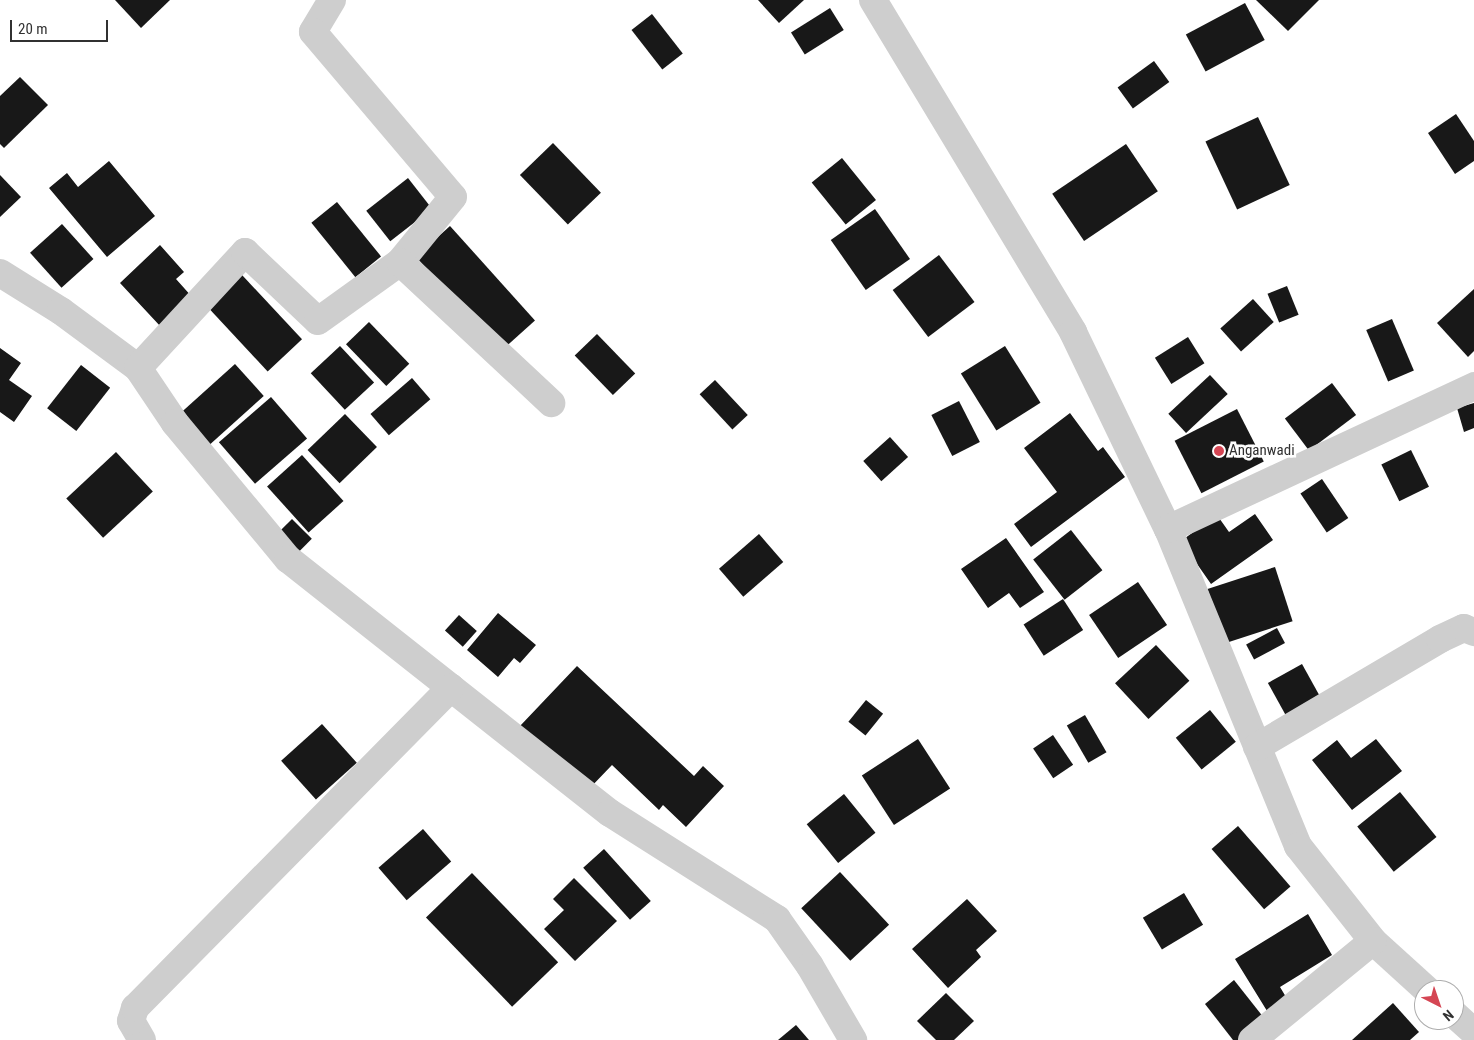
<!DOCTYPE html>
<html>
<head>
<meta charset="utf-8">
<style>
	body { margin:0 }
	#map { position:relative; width:1474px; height:1040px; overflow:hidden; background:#fff; font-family:"Roboto Condensed",sans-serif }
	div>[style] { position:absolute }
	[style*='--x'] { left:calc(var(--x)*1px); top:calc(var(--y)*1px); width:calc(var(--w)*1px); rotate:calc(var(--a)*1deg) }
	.building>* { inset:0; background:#181818; transform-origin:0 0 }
	.minor>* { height:28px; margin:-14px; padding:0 14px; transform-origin:14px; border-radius:14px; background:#cecece }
	.dots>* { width:14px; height:14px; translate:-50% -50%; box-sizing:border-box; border:2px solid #fff; border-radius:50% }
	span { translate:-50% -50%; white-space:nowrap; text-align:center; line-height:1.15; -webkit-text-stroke:5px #fff; paint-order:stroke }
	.poi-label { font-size:15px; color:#313131 }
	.left { translate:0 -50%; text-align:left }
	.north { position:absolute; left:1414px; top:980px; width:50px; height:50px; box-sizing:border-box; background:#fff; border:1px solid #adadad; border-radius:50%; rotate:139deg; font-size:14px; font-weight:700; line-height:20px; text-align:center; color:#313131 }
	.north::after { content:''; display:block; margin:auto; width:18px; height:22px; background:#d54654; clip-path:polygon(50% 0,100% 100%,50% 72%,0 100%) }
	.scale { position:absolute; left:10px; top:20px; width:98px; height:22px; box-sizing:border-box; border:2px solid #313131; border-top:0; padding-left:6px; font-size:15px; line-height:18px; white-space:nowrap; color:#313131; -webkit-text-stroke:4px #fff; paint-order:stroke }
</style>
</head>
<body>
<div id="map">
	<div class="building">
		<div style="clip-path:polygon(115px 0,170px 0,141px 28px)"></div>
		<div style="clip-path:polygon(758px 0,804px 0,779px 23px)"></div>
		<div style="clip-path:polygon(1256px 0,1319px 0,1288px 31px)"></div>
		<div style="left:1245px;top:3px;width:42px;height:67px;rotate:62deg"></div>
		<div style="left:830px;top:8px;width:26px;height:46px;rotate:58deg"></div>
		<div style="left:652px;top:14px;width:50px;height:26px;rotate:52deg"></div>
		<div style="left:1154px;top:61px;width:26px;height:45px;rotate:54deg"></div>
		<div style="clip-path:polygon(20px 77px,48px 105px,4px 148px,0 144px,0 96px)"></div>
		<div style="clip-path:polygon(1456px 114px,1474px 141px,1474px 161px,1455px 174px,1428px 133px)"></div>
		<div style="left:1258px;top:117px;width:75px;height:58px;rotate:65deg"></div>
		<div style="left:553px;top:143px;width:69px;height:46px;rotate:46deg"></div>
		<div style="left:1126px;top:144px;width:57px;height:89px;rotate:56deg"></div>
		<div style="left:842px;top:158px;width:54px;height:39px;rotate:51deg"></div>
		<div style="clip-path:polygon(109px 161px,155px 216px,107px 257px,49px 188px,67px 173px,78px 187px)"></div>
		<div style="clip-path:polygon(0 175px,21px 197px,0 217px)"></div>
		<div style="left:408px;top:178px;width:39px;height:53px;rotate:52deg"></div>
		<div style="left:337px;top:202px;width:70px;height:33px;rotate:51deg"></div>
		<div style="left:875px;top:209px;width:61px;height:54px;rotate:55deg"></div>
		<div style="left:62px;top:224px;width:47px;height:43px;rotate:48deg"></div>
		<div style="left:450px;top:226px;width:127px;height:46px;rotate:48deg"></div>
		<div style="clip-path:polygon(160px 245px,184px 272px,176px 279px,193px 298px,161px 327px,120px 283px)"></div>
		<div style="left:939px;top:255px;width:59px;height:58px;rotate:53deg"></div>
		<div style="left:242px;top:275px;width:88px;height:47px;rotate:47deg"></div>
		<div style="left:1287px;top:286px;width:31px;height:21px;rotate:68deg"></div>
		<div style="clip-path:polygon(1474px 289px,1474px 351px,1468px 357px,1437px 323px)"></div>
		<div style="left:1253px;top:299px;width:31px;height:44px;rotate:48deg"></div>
		<div style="left:1392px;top:319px;width:56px;height:28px;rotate:67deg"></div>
		<div style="left:369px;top:322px;width:58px;height:32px;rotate:46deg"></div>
		<div style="left:597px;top:334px;width:55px;height:31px;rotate:46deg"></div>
		<div style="left:1188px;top:337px;width:31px;height:39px;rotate:58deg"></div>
		<div style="left:340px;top:346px;width:50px;height:40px;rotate:47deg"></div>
		<div style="left:1005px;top:346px;width:67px;height:52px;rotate:58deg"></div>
		<div style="clip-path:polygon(0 348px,21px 363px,9px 380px,32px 396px,14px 422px,0 412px)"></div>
		<div style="left:235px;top:364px;width:43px;height:74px;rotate:48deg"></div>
		<div style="left:81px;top:365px;width:37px;height:55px;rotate:38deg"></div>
		<div style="left:1210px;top:375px;width:26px;height:57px;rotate:47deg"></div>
		<div style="left:412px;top:378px;width:28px;height:55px;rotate:49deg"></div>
		<div style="left:715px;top:380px;width:48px;height:21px;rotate:47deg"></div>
		<div style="left:1332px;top:383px;width:40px;height:59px;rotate:53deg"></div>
		<div style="left:271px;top:397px;width:55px;height:69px;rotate:49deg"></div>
		<div style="left:959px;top:401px;width:46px;height:31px;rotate:63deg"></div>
		<div style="clip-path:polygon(1474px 403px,1474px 428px,1464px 432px,1457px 408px)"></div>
		<div style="left:1237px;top:409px;width:59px;height:70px;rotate:63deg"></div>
		<div style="clip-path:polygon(1070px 413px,1098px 451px,1103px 447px,1125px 477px,1031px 547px,1014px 524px,1057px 492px,1024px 448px)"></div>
		<div style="left:345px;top:414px;width:46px;height:52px;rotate:46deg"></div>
		<div style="left:890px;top:437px;width:27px;height:36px;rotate:48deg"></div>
		<div style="left:1411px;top:450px;width:41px;height:33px;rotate:64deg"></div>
		<div style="left:116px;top:452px;width:54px;height:68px;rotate:47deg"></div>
		<div style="left:302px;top:455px;width:62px;height:47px;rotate:48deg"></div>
		<div style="left:1322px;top:479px;width:47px;height:26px;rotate:56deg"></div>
		<div style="clip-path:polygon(1255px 514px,1273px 540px,1211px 584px,1181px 541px,1217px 515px,1229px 532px)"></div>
		<div style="left:292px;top:519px;width:28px;height:21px;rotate:45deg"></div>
		<div style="left:1071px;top:530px;width:51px;height:48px;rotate:52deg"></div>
		<div style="left:759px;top:534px;width:37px;height:53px;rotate:49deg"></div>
		<div style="clip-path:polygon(1006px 538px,1044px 592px,1020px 608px,1009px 593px,988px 608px,961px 569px)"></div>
		<div style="left:1275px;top:567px;width:57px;height:71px;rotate:72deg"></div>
		<div style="left:1138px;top:582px;width:52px;height:59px;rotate:56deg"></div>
		<div style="left:1063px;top:599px;width:37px;height:47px;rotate:57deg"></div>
		<div style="clip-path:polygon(498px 613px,536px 645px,520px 663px,514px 658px,498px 677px,467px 650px)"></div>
		<div style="left:459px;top:615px;width:24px;height:21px;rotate:42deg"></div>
		<div style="left:1277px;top:628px;width:17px;height:35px;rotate:62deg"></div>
		<div style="left:1156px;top:645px;width:49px;height:56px;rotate:47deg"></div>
		<div style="left:1302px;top:664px;width:38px;height:39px;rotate:61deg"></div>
		<div style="clip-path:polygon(577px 666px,694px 776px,703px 766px,724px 786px,686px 827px,663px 805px,659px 810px,612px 765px,588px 790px,520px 726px)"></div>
		<div style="left:866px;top:700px;width:22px;height:28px;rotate:39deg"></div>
		<div style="left:1210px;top:710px;width:41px;height:44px;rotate:51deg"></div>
		<div style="left:1085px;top:715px;width:43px;height:21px;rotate:60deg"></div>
		<div style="left:322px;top:724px;width:52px;height:55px;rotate:48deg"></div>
		<div style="left:1053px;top:735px;width:36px;height:24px;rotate:56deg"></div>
		<div style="left:918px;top:739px;width:59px;height:67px;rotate:57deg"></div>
		<div style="clip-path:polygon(1376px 739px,1402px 771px,1352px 810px,1312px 760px,1337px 740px,1351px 758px)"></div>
		<div style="left:1400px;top:792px;width:58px;height:55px;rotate:51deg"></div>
		<div style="left:844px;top:794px;width:50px;height:48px;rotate:51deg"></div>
		<div style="left:1238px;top:826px;width:80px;height:35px;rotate:49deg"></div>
		<div style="left:423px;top:829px;width:43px;height:59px;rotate:49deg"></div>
		<div style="left:604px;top:849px;width:70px;height:28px;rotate:48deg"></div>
		<div style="left:840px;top:872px;width:72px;height:53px;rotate:47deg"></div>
		<div style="left:472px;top:873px;width:124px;height:64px;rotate:46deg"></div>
		<div style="clip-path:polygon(574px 878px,617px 921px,575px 961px,544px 929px,564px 910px,553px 899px)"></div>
		<div style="left:1184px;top:893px;width:37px;height:48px;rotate:59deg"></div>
		<div style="clip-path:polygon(967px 899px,997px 931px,976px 950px,981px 957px,948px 988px,912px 949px)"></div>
		<div style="clip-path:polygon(1308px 914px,1332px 955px,1280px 987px,1292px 1007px,1272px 1019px,1235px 959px)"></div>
		<div style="clip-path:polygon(1234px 980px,1268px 1023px,1246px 1040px,1233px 1040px,1205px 1004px)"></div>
		<div style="clip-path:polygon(946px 993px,974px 1021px,954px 1040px,936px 1040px,917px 1021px)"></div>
		<div style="clip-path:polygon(1393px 1003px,1419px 1032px,1410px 1040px,1352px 1040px)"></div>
		<div style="clip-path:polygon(796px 1025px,809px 1040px,778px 1040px)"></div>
	</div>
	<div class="minor">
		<div style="--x:332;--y:0;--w:37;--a:121"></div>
		<div style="--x:313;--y:32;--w:216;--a:49.7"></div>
		<div style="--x:453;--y:197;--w:84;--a:129.2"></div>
		<div style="--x:873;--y:0;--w:388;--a:58.9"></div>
		<div style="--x:1073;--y:332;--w:219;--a:64.3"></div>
		<div style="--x:1168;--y:529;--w:343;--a:67.7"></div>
		<div style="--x:1298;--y:846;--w:121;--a:51.7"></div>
		<div style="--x:1373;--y:941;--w:73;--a:42.2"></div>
		<div style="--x:0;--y:273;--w:72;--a:31.9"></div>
		<div style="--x:61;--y:311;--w:96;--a:36.5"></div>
		<div style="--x:138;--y:368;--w:66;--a:56.1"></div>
		<div style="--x:175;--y:423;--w:177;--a:50.3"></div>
		<div style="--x:288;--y:559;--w:410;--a:38.3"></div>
		<div style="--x:610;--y:813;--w:198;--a:32.4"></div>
		<div style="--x:777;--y:919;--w:57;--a:54.9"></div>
		<div style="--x:810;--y:966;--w:86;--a:59.8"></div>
		<div style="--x:138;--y:368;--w:158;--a:-47.3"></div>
		<div style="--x:245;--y:252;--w:100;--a:43.4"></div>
		<div style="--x:318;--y:321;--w:101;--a:-35.7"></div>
		<div style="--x:400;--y:262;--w:207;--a:43"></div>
		<div style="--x:1168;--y:529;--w:338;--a:-25"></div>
		<div style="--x:1257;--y:747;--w:212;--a:-30.5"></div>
		<div style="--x:1440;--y:639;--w:26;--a:-25"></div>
		<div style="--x:1464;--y:628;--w:11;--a:22"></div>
		<div style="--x:1454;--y:1014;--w:27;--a:42"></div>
		<div style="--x:142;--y:1040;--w:22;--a:-120"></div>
		<div style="--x:131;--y:1021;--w:14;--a:-73"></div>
		<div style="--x:135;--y:1008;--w:450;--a:-45.4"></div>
		<div style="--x:1252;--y:1040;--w:156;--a:-39.3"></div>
	</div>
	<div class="dots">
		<div style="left:1219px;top:451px;background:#d54654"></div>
	</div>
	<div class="poi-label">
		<span class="left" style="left:1229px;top:451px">Anganwadi</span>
	</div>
	<div class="north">N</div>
	<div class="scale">20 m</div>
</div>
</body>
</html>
